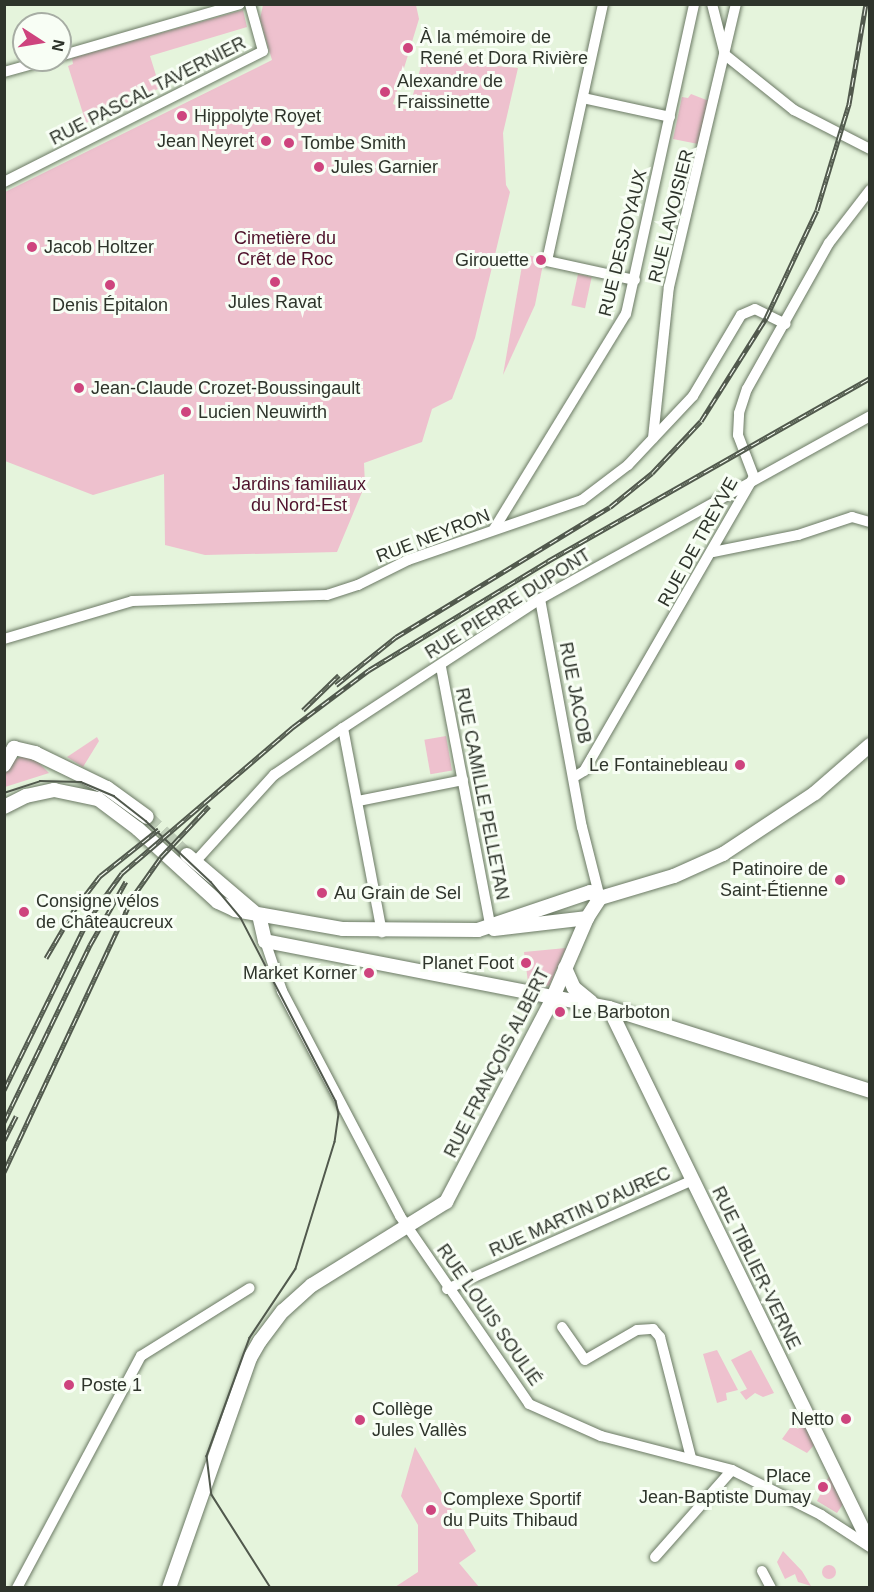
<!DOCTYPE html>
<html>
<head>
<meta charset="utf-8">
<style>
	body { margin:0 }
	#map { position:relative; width:874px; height:1592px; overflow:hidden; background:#e5f4dc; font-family:Helvetica,sans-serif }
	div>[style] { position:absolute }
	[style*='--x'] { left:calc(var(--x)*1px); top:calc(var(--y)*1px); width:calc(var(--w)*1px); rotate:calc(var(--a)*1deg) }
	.green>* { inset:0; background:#eec1ce; transform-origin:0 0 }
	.round { border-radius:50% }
	.major-tunnel>* { height:14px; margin-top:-7px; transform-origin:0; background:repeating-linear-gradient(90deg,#c0ceb9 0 14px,transparent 0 21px) }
	.roads { filter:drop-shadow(0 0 2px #6b7964) drop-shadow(0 0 2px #6b7964) }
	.minor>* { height:10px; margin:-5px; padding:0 5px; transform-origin:5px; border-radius:5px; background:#fff }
	.major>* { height:14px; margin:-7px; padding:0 7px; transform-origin:7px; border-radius:7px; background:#fff }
	.tram>* { height:1.5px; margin:-0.75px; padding:0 0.75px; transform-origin:0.75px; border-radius:0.75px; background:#51594d }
	.rail>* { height:5px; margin-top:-2.5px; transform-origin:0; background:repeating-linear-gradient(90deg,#f8fef5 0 9px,#51594d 0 18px); box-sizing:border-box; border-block:2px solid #51594d }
	.dots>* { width:16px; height:16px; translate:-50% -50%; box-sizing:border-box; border:3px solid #f8fef5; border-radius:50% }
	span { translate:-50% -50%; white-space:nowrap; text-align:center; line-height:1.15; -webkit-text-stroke:6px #f8fef5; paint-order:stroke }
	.poi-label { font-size:18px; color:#2e342b }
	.left { translate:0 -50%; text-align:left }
	.right { translate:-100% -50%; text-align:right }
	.street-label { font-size:18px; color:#2e342b }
	.park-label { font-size:18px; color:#4e112b }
	.frame { position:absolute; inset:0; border:6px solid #2e342b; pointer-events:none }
	.north { position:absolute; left:12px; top:12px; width:60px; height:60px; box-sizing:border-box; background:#f8fef5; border:2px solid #a7ada4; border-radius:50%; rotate:102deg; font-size:16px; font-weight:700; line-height:24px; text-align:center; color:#2e342b }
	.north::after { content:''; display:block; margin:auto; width:21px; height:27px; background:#ce447e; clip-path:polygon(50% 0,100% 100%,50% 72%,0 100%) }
</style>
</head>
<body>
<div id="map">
	<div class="green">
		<div style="clip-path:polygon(263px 5px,416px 5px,419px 19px,393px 104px,404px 109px,409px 109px,423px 59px,518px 68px,503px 133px,506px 185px,510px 192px,475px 338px,452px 399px,432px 409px,422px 442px,364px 463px,365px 485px,337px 552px,205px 555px,165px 545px,164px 474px,93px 495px,5px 461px,5px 192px,272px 60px,260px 19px)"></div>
		<div style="clip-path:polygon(243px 10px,247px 27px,150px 56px,160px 88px,86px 123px,68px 66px,73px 64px,72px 58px)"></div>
		<div style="clip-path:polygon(691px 94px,709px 101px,698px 144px,673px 139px,682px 97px,688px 98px)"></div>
		<div style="clip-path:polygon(524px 254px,544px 259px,535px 305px,503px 375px)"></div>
		<div style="left:578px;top:274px;width:14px;height:32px;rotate:12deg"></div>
		<div style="left:446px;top:736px;width:35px;height:22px;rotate:80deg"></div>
		<div style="clip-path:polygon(97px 737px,99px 741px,83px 767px,67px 757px)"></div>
		<div style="clip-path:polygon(23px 756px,38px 762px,49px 773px,5px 787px,5px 775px,12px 761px)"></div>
		<div style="clip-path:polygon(566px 948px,549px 986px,528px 982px,524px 952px)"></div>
		<div style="clip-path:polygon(717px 1350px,738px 1390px,726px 1393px,727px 1400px,717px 1403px,703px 1354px)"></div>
		<div style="clip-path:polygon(751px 1350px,774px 1393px,763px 1397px,755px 1393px,746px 1400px,740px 1392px,747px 1389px,731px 1360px)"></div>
		<div style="clip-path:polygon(803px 1422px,815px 1444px,807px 1453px,782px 1439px,792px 1425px,798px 1429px)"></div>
		<div style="clip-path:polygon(415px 1447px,476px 1551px,459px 1563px,479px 1587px,395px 1587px,418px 1572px,418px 1525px,401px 1496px)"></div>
		<div style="clip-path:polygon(829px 1476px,843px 1504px,837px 1513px,817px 1501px)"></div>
		<div style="clip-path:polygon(783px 1551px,802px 1571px,811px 1586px,798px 1582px,795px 1574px,785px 1579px,777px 1562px)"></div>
		<div class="round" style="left:822px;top:1565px;width:14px;height:14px"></div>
	</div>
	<div class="major-tunnel">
		<div style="--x:147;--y:817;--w:55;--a:43.5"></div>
	</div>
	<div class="roads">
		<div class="minor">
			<div style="--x:603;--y:4;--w:263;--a:102.3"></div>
			<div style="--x:547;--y:261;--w:90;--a:12.2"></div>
			<div style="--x:712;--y:4;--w:49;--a:75.7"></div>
			<div style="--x:724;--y:54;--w:90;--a:38.7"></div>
			<div style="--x:794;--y:110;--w:85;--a:27.2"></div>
			<div style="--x:60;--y:56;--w:187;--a:-16.1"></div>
			<div style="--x:4;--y:72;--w:45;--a:-15.6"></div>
			<div style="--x:583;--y:98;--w:89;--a:12.3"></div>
			<div style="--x:4;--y:182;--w:290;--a:-26.8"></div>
			<div style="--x:263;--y:51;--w:49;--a:-105.5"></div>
			<div style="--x:653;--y:438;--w:152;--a:-84"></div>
			<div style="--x:669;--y:287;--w:291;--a:-76.7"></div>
			<div style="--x:494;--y:529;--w:252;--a:-58.5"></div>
			<div style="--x:626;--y:314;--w:317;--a:-77.6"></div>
			<div style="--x:713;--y:552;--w:87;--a:-11.3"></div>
			<div style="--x:798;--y:535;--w:57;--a:-18.4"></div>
			<div style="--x:852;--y:517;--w:19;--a:16"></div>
			<div style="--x:540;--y:599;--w:232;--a:79.6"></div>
			<div style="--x:582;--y:827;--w:73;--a:75.8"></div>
			<div style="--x:4;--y:639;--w:134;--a:-16.5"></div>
			<div style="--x:132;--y:601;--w:195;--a:-1.8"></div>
			<div style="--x:327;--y:595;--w:33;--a:-18"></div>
			<div style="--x:358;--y:585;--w:56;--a:-26.6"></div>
			<div style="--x:408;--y:560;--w:184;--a:-19"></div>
			<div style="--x:582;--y:500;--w:58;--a:-37.3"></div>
			<div style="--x:628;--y:465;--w:95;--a:-46.7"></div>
			<div style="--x:693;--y:396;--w:94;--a:-59.3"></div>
			<div style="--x:741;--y:315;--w:15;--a:-23"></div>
			<div style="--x:755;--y:309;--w:34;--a:26"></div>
			<div style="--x:441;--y:667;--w:266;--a:79.2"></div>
			<div style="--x:343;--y:728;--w:208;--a:79.2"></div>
			<div style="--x:574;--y:777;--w:12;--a:-31"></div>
			<div style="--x:584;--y:771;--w:340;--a:-60"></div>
			<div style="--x:754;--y:477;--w:45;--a:-110.9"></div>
			<div style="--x:738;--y:435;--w:22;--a:-87"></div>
			<div style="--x:739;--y:413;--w:25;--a:-72"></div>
			<div style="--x:747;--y:389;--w:167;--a:-60.7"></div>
			<div style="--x:829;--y:243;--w:67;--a:-52.3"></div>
			<div style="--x:358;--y:801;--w:107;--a:-11.3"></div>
			<div style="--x:195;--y:862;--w:118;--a:-47.8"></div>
			<div style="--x:274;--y:775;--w:83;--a:-34.3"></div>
			<div style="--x:343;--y:728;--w:235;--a:-33.2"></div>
			<div style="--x:540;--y:599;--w:377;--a:-29"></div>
			<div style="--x:265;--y:941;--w:53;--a:71.2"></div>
			<div style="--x:282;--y:991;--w:254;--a:62.3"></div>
			<div style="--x:400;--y:1216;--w:228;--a:55.5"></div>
			<div style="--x:529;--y:1404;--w:79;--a:24"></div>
			<div style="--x:601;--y:1436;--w:135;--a:14.5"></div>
			<div style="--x:732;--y:1470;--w:100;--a:26.8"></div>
			<div style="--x:821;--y:1515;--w:59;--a:33.1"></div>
			<div style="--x:447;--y:1289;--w:269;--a:-23.9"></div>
			<div style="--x:562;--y:1327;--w:40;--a:55.1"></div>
			<div style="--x:585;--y:1360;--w:60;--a:-30"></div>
			<div style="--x:637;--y:1330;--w:16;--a:-4"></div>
			<div style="--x:653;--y:1329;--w:11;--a:49"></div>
			<div style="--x:660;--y:1337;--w:125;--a:75.6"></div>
			<div style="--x:655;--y:1557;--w:116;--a:-48.5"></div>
			<div style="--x:762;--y:1571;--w:19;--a:62"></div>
			<div style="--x:17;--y:1588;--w:263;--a:-61.9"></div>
			<div style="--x:141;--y:1356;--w:128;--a:-32"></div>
		</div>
		<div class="major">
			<div style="--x:4;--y:765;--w:20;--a:-60"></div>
			<div style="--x:14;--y:748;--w:22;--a:13"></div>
			<div style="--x:35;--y:753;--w:80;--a:25.9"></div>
			<div style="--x:107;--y:788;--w:49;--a:35.9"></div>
			<div style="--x:4;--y:807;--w:25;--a:-27"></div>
			<div style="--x:26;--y:796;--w:29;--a:-12"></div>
			<div style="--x:54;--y:790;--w:45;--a:11.6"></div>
			<div style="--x:98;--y:799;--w:50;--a:36.9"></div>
			<div style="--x:138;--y:829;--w:108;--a:42.4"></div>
			<div style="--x:218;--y:902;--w:19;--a:25"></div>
			<div style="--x:235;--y:910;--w:110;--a:10"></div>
			<div style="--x:343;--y:929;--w:135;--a:0.4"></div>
			<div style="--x:478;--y:930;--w:118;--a:-18.7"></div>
			<div style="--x:590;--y:892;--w:12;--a:31"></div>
			<div style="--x:600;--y:898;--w:77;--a:-16.6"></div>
			<div style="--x:674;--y:876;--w:54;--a:-24.2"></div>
			<div style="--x:723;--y:854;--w:110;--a:-33.5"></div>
			<div style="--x:815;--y:793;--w:73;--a:-41.1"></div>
			<div style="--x:187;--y:855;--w:88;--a:40.4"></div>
			<div style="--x:259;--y:915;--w:27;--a:77"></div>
			<div style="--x:265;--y:941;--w:350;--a:11"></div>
			<div style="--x:609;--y:1008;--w:274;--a:17.6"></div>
			<div style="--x:494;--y:929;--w:94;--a:-6.7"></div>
			<div style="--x:565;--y:968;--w:22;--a:66"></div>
			<div style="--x:574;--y:988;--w:22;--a:39"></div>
			<div style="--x:609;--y:1008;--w:596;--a:64.04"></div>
			<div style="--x:169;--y:1588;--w:244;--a:-70.6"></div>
			<div style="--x:250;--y:1358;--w:20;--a:-60"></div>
			<div style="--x:260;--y:1341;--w:38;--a:-53"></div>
			<div style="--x:283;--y:1311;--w:39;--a:-42"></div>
			<div style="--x:312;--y:1285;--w:158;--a:-31.8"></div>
			<div style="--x:446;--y:1202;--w:224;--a:-62.3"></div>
			<div style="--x:550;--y:1004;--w:94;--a:-66.7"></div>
			<div style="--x:587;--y:918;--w:24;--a:-57"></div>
		</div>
	</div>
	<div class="tram">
		<div style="--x:4;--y:793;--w:38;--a:-18"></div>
		<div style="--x:40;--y:781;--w:41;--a:1.4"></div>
		<div style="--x:81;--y:782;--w:36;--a:23"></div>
		<div style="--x:114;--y:796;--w:41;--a:38"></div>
		<div style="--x:146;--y:821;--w:89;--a:43.2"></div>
		<div style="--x:211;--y:882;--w:47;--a:50.2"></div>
		<div style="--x:241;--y:918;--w:206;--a:62.6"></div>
		<div style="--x:336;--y:1101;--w:13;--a:77"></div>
		<div style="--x:339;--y:1114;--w:28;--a:98"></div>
		<div style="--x:335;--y:1142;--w:133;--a:107.1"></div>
		<div style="--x:296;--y:1269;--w:83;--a:123.7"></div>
		<div style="--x:250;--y:1338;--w:126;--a:110"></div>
		<div style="--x:207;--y:1456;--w:39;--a:83"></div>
		<div style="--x:212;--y:1495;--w:110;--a:57.6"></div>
	</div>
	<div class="rail">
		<div style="--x:336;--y:685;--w:77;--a:-38.7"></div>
		<div style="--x:396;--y:637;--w:250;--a:-31.3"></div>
		<div style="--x:610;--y:507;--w:54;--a:-39"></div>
		<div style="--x:652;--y:473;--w:71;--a:-46.7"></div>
		<div style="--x:701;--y:421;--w:122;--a:-57.7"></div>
		<div style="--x:766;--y:318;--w:119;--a:-64.7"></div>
		<div style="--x:817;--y:210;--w:111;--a:-73.2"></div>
		<div style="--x:849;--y:104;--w:101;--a:-80.4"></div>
		<div style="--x:303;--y:710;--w:50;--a:-44.2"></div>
		<div style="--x:46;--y:958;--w:56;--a:-59.7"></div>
		<div style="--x:74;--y:910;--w:43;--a:-52.6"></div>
		<div style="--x:100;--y:876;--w:75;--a:-38.5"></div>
		<div style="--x:4;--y:1090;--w:190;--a:-63.7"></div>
		<div style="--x:88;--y:920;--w:58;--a:-54.1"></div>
		<div style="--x:122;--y:873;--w:225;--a:-40.5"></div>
		<div style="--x:293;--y:727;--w:95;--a:-36.9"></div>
		<div style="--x:369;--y:670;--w:210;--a:-31.3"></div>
		<div style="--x:548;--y:561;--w:370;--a:-29.6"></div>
		<div style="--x:4;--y:1122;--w:197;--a:-64.1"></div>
		<div style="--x:90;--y:945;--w:73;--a:-60.6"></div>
		<div style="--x:4;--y:1140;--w:27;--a:-63"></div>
		<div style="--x:4;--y:1172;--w:306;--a:-64.9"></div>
		<div style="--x:134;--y:895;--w:47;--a:-54.6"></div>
		<div style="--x:161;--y:857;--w:70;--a:-46.7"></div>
	</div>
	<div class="dots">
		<div style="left:408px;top:48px;background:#ce447e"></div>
		<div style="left:385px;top:92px;background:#ce447e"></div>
		<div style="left:182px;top:116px;background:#ce447e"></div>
		<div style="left:266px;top:141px;background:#ce447e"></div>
		<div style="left:289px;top:143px;background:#ce447e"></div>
		<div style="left:319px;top:167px;background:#ce447e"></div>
		<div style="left:32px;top:247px;background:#ce447e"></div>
		<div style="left:541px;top:260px;background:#ce447e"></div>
		<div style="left:275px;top:282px;background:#ce447e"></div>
		<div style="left:110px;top:285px;background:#ce447e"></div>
		<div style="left:79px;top:388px;background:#ce447e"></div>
		<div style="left:186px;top:412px;background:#ce447e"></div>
		<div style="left:740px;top:765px;background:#ce447e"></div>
		<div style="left:840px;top:880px;background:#ce447e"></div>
		<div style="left:322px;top:893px;background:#ce447e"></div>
		<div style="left:24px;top:912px;background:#ce447e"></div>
		<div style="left:526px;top:963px;background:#ce447e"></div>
		<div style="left:369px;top:973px;background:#ce447e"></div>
		<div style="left:560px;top:1012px;background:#ce447e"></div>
		<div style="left:69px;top:1385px;background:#ce447e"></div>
		<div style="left:846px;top:1419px;background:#ce447e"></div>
		<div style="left:360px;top:1420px;background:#ce447e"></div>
		<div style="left:823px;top:1487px;background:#ce447e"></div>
		<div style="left:431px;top:1510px;background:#ce447e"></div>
	</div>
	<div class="poi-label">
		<span class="left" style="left:420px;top:48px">À la mémoire de<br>René et Dora Rivière</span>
		<span class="left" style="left:397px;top:92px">Alexandre de<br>Fraissinette</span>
		<span class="left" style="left:194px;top:116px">Hippolyte Royet</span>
		<span class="right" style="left:254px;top:141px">Jean Neyret</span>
		<span class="left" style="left:301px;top:143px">Tombe Smith</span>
		<span class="left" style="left:331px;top:167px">Jules Garnier</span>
		<span class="left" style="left:44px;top:247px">Jacob Holtzer</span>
		<span class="right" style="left:529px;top:260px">Girouette</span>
		<span style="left:275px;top:302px">Jules Ravat</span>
		<span style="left:110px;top:305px">Denis Épitalon</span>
		<span class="left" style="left:91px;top:388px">Jean-Claude Crozet-Boussingault</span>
		<span class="left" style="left:198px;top:412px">Lucien Neuwirth</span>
		<span class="right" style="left:728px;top:765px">Le Fontainebleau</span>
		<span class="right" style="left:828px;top:880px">Patinoire de<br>Saint-Étienne</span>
		<span class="left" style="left:334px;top:893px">Au Grain de Sel</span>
		<span class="left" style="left:36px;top:912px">Consigne vélos<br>de Châteaucreux</span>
		<span class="right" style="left:514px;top:963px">Planet Foot</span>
		<span class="right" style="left:357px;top:973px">Market Korner</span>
		<span class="left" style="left:572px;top:1012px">Le Barboton</span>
		<span class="left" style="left:81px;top:1385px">Poste 1</span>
		<span class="left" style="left:372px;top:1420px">Collège<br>Jules Vallès</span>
		<span class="right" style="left:834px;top:1419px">Netto</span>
		<span class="right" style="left:811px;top:1487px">Place<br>Jean-Baptiste Dumay</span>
		<span class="left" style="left:443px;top:1510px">Complexe Sportif<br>du Puits Thibaud</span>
	</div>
	<div class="street-label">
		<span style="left:148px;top:91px;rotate:-27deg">RUE PASCAL TAVERNIER</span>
		<span style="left:671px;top:216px;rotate:-76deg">RUE LAVOISIER</span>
		<span style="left:623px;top:243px;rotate:-76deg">RUE DESJOYAUX</span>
		<span style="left:433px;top:536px;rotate:-21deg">RUE NEYRON</span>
		<span style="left:698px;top:542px;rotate:-61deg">RUE DE TREYVE</span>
		<span style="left:508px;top:604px;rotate:-32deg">RUE PIERRE DUPONT</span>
		<span style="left:575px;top:693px;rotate:79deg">RUE JACOB</span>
		<span style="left:482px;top:794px;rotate:79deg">RUE CAMILLE PELLETAN</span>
		<span style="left:497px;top:1063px;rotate:-63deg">RUE FRANÇOIS ALBERT</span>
		<span style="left:580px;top:1212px;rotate:-24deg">RUE MARTIN D'AUREC</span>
		<span style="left:756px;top:1268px;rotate:64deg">RUE TIBLIER-VERNE</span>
		<span style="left:489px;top:1315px;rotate:55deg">RUE LOUIS SOULIÉ</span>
	</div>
	<div class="park-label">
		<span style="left:285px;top:249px">Cimetière du<br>Crêt de Roc</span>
		<span style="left:299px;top:495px">Jardins familiaux<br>du Nord-Est</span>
	</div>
	<div class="frame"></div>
	<div class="north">N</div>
</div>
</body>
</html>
